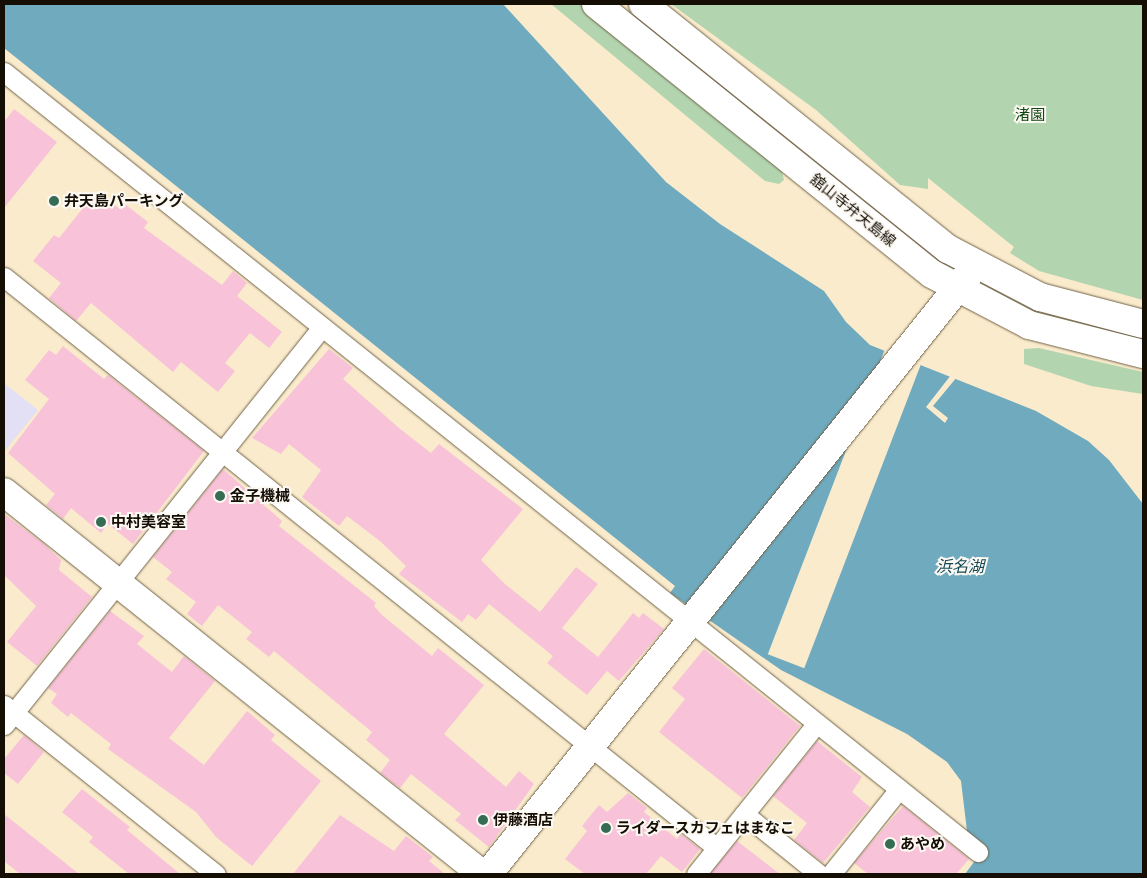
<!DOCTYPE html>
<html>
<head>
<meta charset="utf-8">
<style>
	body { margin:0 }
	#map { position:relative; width:1147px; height:878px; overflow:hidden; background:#faebcc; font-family:Arial,"Noto Sans JP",sans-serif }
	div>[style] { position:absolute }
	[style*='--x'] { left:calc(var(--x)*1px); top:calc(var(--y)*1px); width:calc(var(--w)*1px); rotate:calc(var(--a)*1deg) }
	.industrial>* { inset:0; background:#e3dff5 }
	.green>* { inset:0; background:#b2d5b0 }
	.water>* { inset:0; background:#6faabe }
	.pier>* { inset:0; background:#faebcc; transform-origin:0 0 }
	.building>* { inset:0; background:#f8c2d8 }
	.roads { filter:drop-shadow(0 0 1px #706247) drop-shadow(0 0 1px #706247) }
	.street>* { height:19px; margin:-9.5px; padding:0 9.5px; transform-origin:9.5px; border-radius:9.5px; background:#fff }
	.secondary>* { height:28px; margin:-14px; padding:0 14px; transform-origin:14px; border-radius:14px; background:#fff }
	.dots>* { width:14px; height:14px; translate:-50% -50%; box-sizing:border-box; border:2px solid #fcf9f3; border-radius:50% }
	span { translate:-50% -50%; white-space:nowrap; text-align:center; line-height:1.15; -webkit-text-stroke:4px #fcf9f3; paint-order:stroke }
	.park-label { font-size:15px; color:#0e4512 }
	.poi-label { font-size:15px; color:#140e05; font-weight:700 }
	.left { translate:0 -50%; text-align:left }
	.street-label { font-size:15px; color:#140e05 }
	.water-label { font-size:16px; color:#134756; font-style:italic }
	.frame { position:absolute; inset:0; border:5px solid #140e05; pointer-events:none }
</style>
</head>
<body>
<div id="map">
	<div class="industrial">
		<div style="clip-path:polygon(4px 383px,38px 410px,4px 452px)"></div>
	</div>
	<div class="green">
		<div style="clip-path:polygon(551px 4px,582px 4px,780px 163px,784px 180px,779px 184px,765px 181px)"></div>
		<div style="clip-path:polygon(671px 4px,1143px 4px,1143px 300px,1039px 271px,1010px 253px,1014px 247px,928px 178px,928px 189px,900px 185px,816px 110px)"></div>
		<div style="clip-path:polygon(1039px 348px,1143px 372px,1143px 394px,1091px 386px,1024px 364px,1024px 349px)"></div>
	</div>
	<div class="water">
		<div style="clip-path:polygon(4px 4px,503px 4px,666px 182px,720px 224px,824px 291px,846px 322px,870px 345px,1036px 411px,1088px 441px,1109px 460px,1143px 504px,1143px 874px,965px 874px,986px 846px,967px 831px,961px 781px,947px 762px,907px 734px,781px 670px,670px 593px,675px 586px,4px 48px)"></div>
	</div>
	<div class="pier">
		<div style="left:885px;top:349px;width:39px;height:327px;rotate:21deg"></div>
		<div style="clip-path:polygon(951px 375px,957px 377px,933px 406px,948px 418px,945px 423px,926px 407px)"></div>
	</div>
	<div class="building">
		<div style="clip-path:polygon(14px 109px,57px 142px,4px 208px,4px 122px)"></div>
		<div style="clip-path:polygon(95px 193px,122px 210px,126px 205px,148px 222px,144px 228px,222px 285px,233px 271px,247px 283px,237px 296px,282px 332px,269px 348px,250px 333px,225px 363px,235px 371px,218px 392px,181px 362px,173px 372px,91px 303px,76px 321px,49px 298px,61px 283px,33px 261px,54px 235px,59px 238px)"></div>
		<div style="clip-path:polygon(63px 346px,104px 379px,108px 375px,204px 451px,133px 544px,108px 524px,101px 533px,71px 508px,63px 519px,46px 505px,55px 494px,8px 453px,49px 399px,25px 380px,49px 350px,56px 355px)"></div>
		<div style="clip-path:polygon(329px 349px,353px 368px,343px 379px,399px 428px,431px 453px,439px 444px,523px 509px,481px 560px,505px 584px,540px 612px,576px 567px,598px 584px,562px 628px,598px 657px,633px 613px,639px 618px,643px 613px,664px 629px,619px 681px,607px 671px,587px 695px,547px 663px,553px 656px,489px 604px,476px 620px,468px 614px,462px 622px,399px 574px,406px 566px,380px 541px,347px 516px,339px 526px,302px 497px,321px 470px,289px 444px,281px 454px,252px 438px)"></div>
		<div style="clip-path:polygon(223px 469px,282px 521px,279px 526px,376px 603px,374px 606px,382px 615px,432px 656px,438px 648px,484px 685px,444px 734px,506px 787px,519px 771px,534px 784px,489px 847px,455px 820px,461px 814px,411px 774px,400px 788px,380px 773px,390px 760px,366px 740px,372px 732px,274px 651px,269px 657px,246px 639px,252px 632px,218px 605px,202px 626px,187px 614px,196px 602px,166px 579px,172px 572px,153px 557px)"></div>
		<div style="clip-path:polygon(4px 514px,43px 543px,61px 560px,59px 570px,92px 597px,37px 666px,7px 642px,36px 606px,4px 575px)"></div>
		<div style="clip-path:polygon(110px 611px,144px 636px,137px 644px,172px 672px,184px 656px,215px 681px,169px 738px,204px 765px,247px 711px,275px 735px,271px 740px,321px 781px,252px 866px,216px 837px,196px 812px,108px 749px,111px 744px,71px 713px,68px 717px,51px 703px,57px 694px,48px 688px)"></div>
		<div style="clip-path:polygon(704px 649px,800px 726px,742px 798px,659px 732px,685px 699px,672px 688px)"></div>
		<div style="clip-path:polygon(24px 735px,44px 752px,18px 784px,4px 773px,4px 759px)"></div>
		<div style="clip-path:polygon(817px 741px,862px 777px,852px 792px,870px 807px,823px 863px,794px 840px,807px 823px,773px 796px)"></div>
		<div style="clip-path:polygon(82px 789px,130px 827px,127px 830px,180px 874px,129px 874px,89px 842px,93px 837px,62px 812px)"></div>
		<div style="clip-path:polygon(628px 793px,647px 808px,644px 812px,677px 839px,681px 834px,700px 849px,682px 872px,661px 856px,646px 874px,585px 874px,565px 859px,587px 831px,582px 826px,599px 805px,607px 812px)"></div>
		<div style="clip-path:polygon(903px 806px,969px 859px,956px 874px,868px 874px,854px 863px)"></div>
		<div style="clip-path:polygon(4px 814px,79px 874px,20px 874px,4px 861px)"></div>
		<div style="clip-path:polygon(340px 815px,394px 851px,406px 836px,433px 857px,429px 861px,445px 874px,293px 874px)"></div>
		<div style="clip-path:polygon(737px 841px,780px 874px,710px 874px)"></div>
	</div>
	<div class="roads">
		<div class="street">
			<div style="--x:4;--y:72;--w:1248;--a:38.69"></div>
			<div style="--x:4;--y:277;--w:913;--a:38.69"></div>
			<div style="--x:4;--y:705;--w:271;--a:38.6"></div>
			<div style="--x:4;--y:725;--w:509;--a:-51.38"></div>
			<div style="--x:744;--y:814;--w:96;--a:38.7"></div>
			<div style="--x:696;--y:874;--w:193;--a:-51.3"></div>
			<div style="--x:831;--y:874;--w:109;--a:-51.3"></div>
		</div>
		<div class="secondary">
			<div style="--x:596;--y:4;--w:431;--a:38.8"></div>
			<div style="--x:932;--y:274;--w:110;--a:27.7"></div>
			<div style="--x:1029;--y:325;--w:118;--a:14.3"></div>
			<div style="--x:643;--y:4;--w:391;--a:38.8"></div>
			<div style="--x:948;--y:249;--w:104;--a:27.6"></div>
			<div style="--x:1040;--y:297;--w:106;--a:14.7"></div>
			<div style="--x:4;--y:492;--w:612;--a:38.63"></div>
			<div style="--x:488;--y:874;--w:779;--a:-51.31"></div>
		</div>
	</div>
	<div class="dots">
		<div style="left:54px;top:201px;background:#356c53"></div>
		<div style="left:220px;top:496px;background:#356c53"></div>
		<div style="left:101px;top:522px;background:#356c53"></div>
		<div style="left:483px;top:820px;background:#356c53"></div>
		<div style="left:606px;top:828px;background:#356c53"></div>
		<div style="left:890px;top:844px;background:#356c53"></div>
	</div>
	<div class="park-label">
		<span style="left:1030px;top:115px">渚園</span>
	</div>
	<div class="poi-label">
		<span class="left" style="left:64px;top:201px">弁天島パーキング</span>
		<span class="left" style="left:230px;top:496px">金子機械</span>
		<span class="left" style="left:111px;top:522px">中村美容室</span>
		<span class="left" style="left:493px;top:820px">伊藤酒店</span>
		<span class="left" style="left:616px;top:828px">ライダースカフェはまなこ</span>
		<span class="left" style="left:900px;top:844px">あやめ</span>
	</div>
	<div class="street-label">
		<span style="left:853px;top:210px;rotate:39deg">舘山寺弁天島線</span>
	</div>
	<div class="water-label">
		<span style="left:960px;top:567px">浜名湖</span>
	</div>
	<div class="frame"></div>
</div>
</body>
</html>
